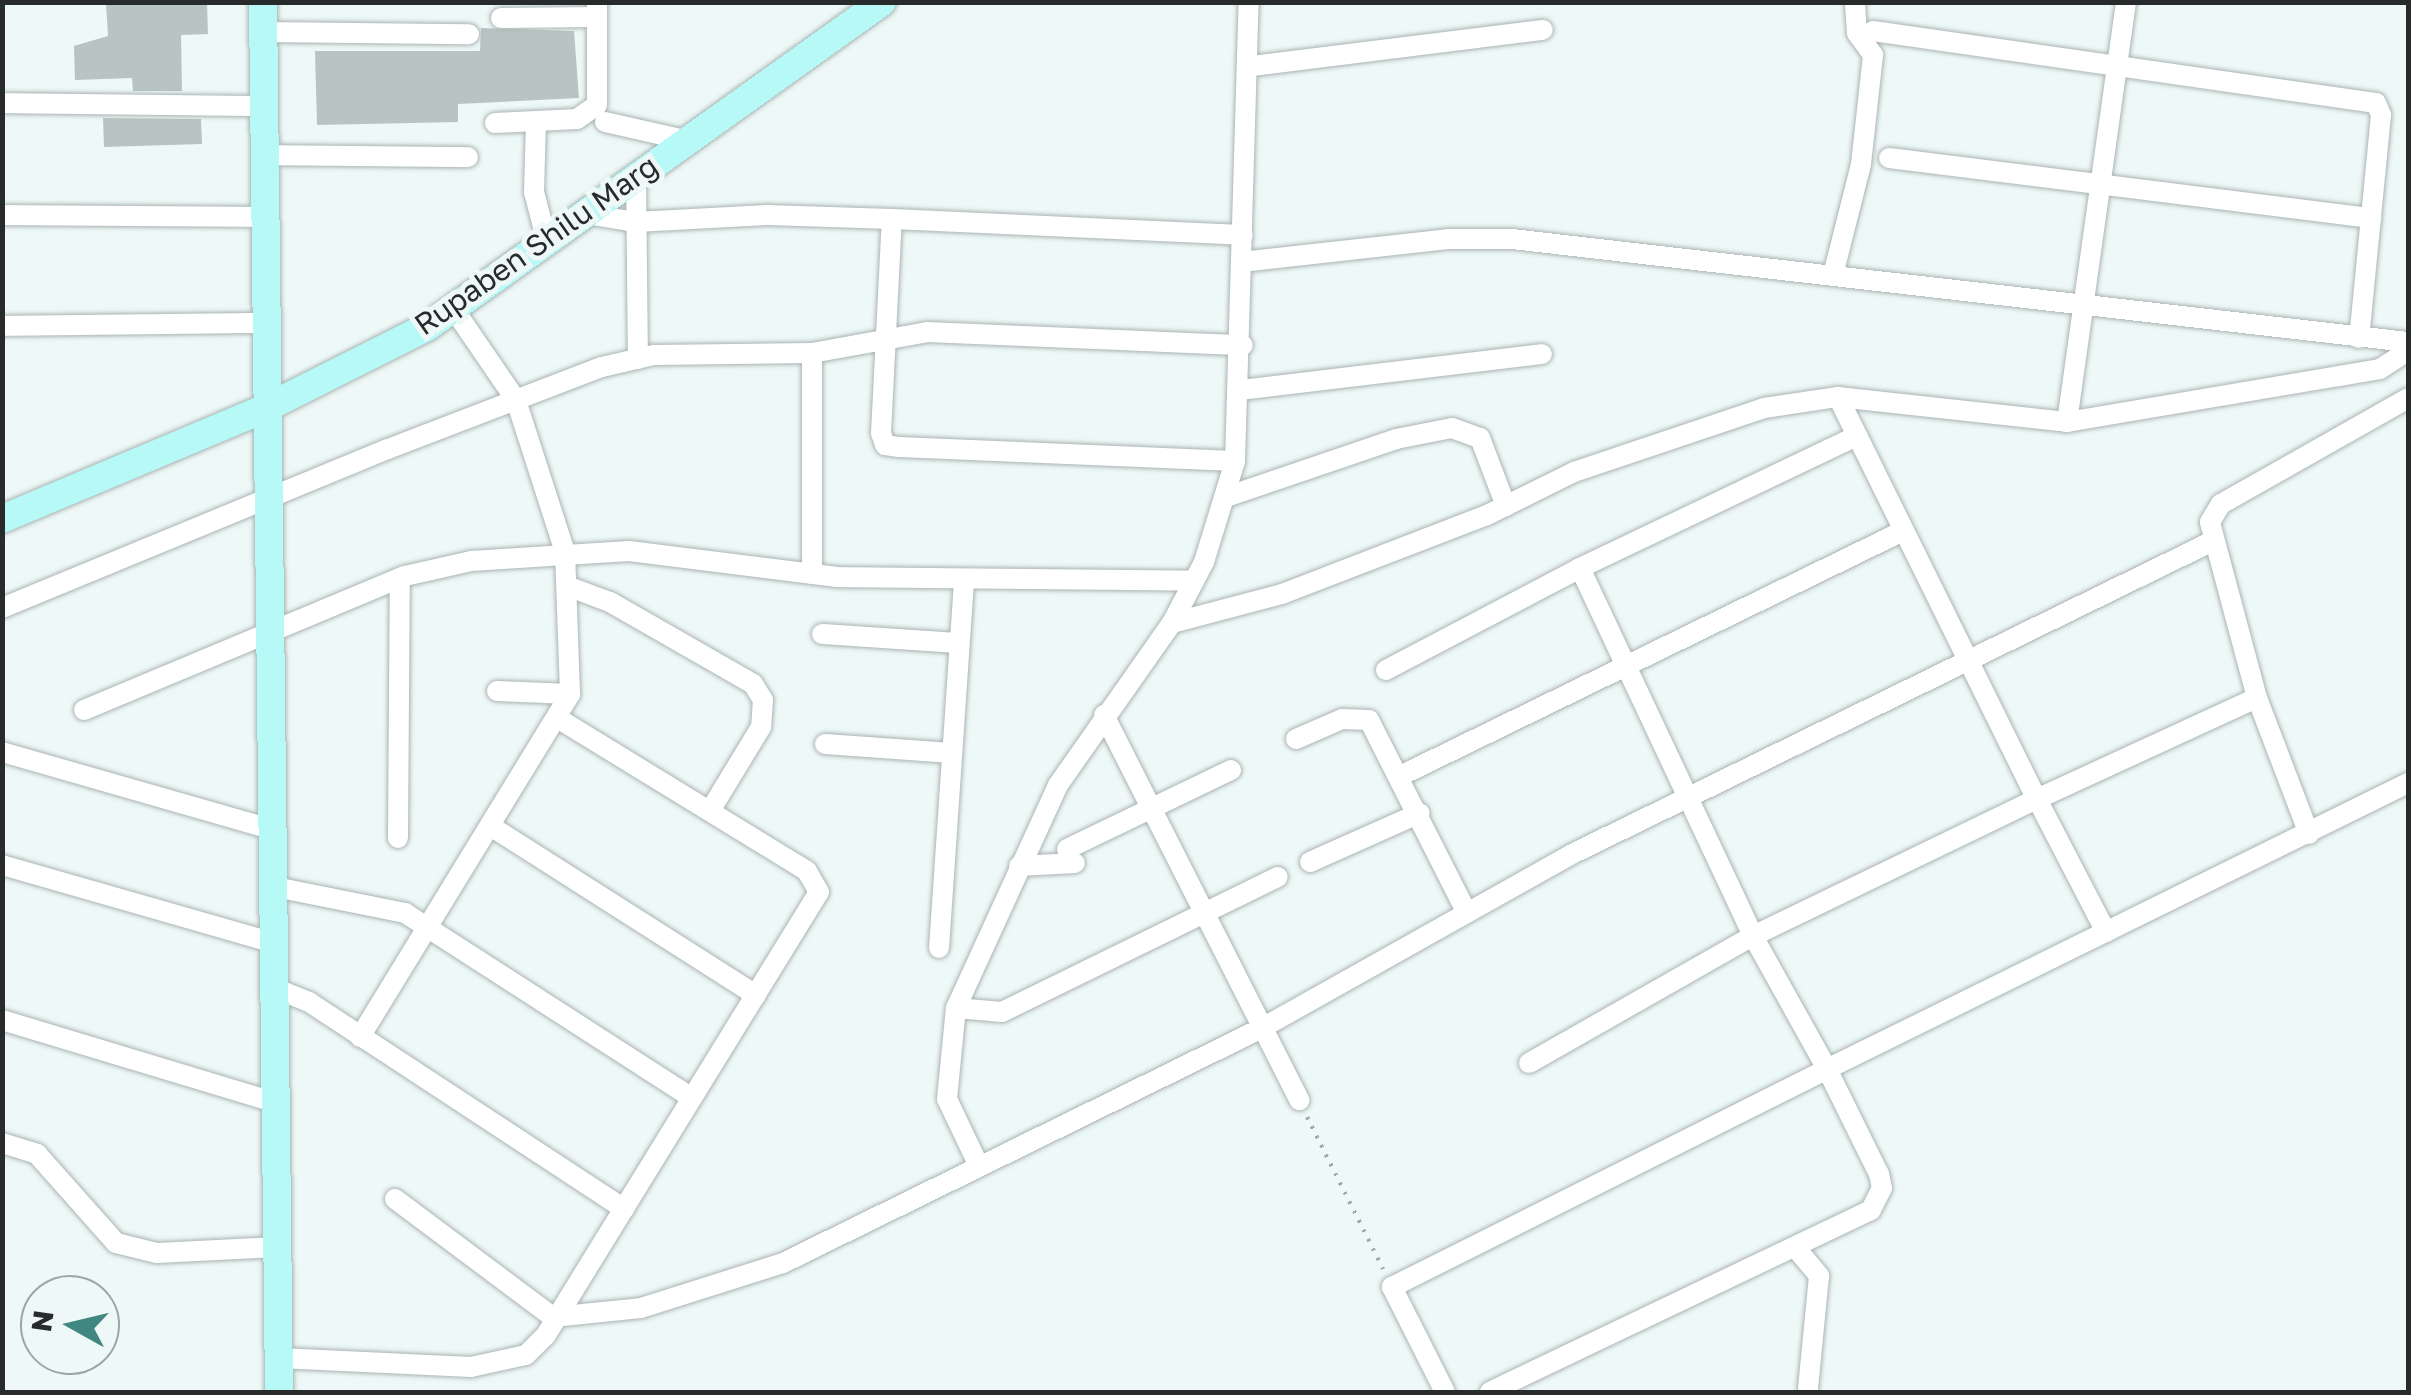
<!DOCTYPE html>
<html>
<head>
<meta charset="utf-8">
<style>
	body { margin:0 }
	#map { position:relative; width:2411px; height:1395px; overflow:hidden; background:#edf8f7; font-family:"Golos Text",sans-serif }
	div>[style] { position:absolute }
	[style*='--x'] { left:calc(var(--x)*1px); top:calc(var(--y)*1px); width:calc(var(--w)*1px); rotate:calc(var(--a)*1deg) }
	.building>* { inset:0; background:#b9c4c2 }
	.path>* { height:4px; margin-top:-2px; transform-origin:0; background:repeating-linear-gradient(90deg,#a1aaa9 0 2.5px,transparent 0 10.5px) }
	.roads { filter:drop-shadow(0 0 2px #aab4b3) drop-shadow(0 0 2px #aab4b3) }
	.street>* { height:20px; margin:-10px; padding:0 10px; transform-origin:10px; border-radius:10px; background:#fff }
	.secondary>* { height:28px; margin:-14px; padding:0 14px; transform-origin:14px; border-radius:14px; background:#b6f9f6 }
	span { translate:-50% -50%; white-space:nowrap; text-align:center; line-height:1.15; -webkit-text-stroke:10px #edf8f7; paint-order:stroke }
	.street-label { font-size:30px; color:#272b2b }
	.frame { position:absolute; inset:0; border:5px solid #272b2b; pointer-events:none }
	.north { position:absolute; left:20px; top:1275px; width:100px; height:100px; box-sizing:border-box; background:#edf8f7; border:2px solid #9ea6a5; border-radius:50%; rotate:278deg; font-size:28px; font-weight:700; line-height:40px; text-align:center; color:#272b2b }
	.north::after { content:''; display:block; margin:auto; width:35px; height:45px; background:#408782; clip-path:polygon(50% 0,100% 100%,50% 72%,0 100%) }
</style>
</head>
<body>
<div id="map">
	<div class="building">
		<div style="clip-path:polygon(207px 2px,208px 34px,181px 35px,182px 91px,133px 91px,132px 78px,75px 80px,74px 46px,108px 36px,106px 4px)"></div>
		<div style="clip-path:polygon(481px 28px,574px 31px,579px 98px,458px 104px,458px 122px,317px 125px,315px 51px,480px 51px)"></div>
		<div style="clip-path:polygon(103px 118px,201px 119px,202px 144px,104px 147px)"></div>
	</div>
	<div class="path">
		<div style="--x:1307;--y:1117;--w:170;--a:63.4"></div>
	</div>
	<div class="roads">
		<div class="street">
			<div style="--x:501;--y:18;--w:96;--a:-0.6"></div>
			<div style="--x:1873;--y:31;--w:508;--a:8.15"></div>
			<div style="--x:2376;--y:103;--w:13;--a:67"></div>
			<div style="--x:2381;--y:115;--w:224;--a:95.6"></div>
			<div style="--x:263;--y:32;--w:206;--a:0.6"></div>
			<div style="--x:1252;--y:66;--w:293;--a:-7.1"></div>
			<div style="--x:2;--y:103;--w:262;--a:0.7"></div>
			<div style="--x:536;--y:121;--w:71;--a:91.6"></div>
			<div style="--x:534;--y:192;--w:48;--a:75.4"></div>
			<div style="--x:605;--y:122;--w:82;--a:12.7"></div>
			<div style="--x:495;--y:123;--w:82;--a:-2.8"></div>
			<div style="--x:577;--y:119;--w:24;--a:-35"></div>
			<div style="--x:597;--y:105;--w:103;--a:-90"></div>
			<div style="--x:264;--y:155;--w:204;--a:0.6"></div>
			<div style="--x:1889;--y:158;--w:486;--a:7.1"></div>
			<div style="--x:636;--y:173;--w:186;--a:89.4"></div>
			<div style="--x:580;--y:213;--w:57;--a:9.1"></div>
			<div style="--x:636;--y:222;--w:131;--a:-3.1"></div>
			<div style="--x:767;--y:215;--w:125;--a:1.8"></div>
			<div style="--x:2;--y:215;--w:263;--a:0.4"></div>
			<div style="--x:1241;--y:262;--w:208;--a:-6.3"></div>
			<div style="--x:1448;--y:239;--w:64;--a:0"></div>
			<div style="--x:1512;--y:239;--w:902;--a:6.56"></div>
			<div style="--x:1833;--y:275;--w:114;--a:-75.8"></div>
			<div style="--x:1861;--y:164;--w:110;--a:-83.7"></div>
			<div style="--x:1873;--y:55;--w:27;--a:-126"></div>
			<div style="--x:1857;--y:33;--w:31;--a:-94"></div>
			<div style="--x:2;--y:326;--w:264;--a:-0.7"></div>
			<div style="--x:812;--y:353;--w:221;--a:90"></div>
			<div style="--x:1241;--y:390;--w:303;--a:-6.8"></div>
			<div style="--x:1838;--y:397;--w:449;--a:63.7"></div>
			<div style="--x:2037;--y:799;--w:242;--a:-24.7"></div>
			<div style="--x:2067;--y:422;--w:424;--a:-82"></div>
			<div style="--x:1235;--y:461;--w:336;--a:-177.6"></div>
			<div style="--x:899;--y:447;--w:14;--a:-172"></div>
			<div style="--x:885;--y:445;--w:13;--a:-108"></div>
			<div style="--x:881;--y:433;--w:214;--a:-87.1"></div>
			<div style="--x:892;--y:219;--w:351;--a:2.6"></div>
			<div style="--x:1226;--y:497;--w:180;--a:-18.8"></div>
			<div style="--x:1396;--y:439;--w:57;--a:-11.1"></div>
			<div style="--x:1452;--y:428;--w:30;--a:20"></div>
			<div style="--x:1480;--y:438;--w:73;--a:69.1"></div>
			<div style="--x:1580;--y:568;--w:407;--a:64.8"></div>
			<div style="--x:1753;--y:936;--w:152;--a:60.9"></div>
			<div style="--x:1827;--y:1069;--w:648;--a:-26.21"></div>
			<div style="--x:567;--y:586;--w:46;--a:20.4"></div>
			<div style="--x:610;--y:602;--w:165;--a:29.8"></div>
			<div style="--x:753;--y:684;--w:19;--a:58"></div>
			<div style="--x:763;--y:700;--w:27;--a:94"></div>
			<div style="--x:761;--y:727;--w:98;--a:121.3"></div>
			<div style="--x:2;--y:608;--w:417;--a:-22.4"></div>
			<div style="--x:388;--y:449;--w:229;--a:-21"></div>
			<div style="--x:602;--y:367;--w:53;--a:-13"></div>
			<div style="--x:654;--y:355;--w:158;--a:-0.7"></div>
			<div style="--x:812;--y:353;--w:117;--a:-10.3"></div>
			<div style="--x:927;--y:332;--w:316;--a:2.4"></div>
			<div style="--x:1172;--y:623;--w:114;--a:-14.8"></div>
			<div style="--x:1282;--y:594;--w:220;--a:-21.1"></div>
			<div style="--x:1487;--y:515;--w:97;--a:-26.3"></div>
			<div style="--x:1574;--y:472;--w:200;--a:-18.6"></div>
			<div style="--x:1764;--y:408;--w:75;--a:-8.5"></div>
			<div style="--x:1838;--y:397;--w:230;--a:6.2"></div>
			<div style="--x:2067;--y:422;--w:317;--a:-9.6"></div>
			<div style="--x:2380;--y:369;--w:33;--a:-33"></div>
			<div style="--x:822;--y:634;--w:137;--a:3.8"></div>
			<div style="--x:1386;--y:670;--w:219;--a:-27.7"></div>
			<div style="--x:1580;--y:568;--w:307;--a:-25.5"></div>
			<div style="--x:497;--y:691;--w:73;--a:2.4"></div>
			<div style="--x:84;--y:710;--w:348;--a:-22.7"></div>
			<div style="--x:405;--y:576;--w:68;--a:-12.8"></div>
			<div style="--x:471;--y:561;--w:158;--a:-3.6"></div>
			<div style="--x:629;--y:551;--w:210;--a:7.1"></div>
			<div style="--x:837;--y:577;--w:357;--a:0.6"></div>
			<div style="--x:1104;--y:715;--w:432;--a:63.1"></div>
			<div style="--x:1296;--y:739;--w:50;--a:-23.5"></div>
			<div style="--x:1342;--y:719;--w:27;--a:2"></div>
			<div style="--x:1369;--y:720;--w:216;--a:63.1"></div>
			<div style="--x:825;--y:744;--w:127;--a:4.1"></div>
			<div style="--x:2;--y:752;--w:279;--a:16"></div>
			<div style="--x:1402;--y:775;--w:557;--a:-25.97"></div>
			<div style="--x:492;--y:827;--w:313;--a:32.5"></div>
			<div style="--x:2309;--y:834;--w:146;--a:-110.9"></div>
			<div style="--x:2257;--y:698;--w:182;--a:-105"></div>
			<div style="--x:2210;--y:522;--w:21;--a:-59"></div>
			<div style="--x:2221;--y:504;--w:215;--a:-29.5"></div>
			<div style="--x:398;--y:838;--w:260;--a:-89.6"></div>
			<div style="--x:1067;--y:849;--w:182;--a:-25.7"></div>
			<div style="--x:1310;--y:862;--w:120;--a:-24"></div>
			<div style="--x:2;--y:865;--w:280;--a:16"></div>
			<div style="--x:1019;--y:866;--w:56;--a:-3.1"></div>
			<div style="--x:270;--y:886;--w:138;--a:11.3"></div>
			<div style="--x:405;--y:913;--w:341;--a:32.8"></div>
			<div style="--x:939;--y:948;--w:369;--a:-86.1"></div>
			<div style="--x:272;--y:987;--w:40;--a:22"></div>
			<div style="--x:309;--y:1002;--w:377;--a:33.3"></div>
			<div style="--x:956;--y:1008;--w:46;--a:5"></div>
			<div style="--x:1002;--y:1012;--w:307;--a:-26.1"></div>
			<div style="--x:2;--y:1020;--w:284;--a:16.8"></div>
			<div style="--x:360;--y:1037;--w:402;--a:-58.5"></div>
			<div style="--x:570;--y:694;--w:142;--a:-92"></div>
			<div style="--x:565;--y:552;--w:160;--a:-107.9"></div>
			<div style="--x:516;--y:400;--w:112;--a:-124.4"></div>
			<div style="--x:1529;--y:1063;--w:257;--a:-29.6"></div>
			<div style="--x:1753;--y:936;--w:315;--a:-25.8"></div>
			<div style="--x:2037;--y:799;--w:150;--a:62.6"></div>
			<div style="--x:2;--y:1143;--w:37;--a:17"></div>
			<div style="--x:37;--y:1154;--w:119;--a:48.4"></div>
			<div style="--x:116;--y:1243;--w:42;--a:13.7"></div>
			<div style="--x:157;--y:1253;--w:120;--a:-2.9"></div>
			<div style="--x:978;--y:1164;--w:72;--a:-115.5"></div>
			<div style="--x:947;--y:1099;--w:91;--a:-84.4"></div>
			<div style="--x:956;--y:1008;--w:245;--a:-65.4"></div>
			<div style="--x:1058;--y:785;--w:198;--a:-54.9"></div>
			<div style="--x:1172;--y:623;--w:69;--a:-62.3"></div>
			<div style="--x:1204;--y:562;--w:106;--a:-72.9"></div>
			<div style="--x:1235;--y:461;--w:459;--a:-88.3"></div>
			<div style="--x:395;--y:1199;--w:197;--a:36.8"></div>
			<div style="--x:553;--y:1317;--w:88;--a:-5.8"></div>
			<div style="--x:641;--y:1308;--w:149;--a:-17.6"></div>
			<div style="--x:783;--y:1263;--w:534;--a:-26.13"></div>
			<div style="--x:1262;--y:1028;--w:353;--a:-29.3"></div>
			<div style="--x:1570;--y:855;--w:713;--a:-26.03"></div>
			<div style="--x:1795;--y:1247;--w:38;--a:50"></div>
			<div style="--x:1819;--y:1276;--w:113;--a:95.6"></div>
			<div style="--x:279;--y:1358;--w:192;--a:2.7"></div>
			<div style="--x:471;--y:1367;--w:56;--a:-12.3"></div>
			<div style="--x:526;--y:1355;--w:28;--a:-45"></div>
			<div style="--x:546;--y:1335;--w:520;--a:-58.36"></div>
			<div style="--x:819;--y:892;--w:24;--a:-120"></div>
			<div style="--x:807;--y:871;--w:291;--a:-148.5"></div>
			<div style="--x:1445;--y:1392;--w:118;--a:-116.8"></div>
			<div style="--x:1392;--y:1287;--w:487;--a:-26.6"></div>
			<div style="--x:1827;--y:1069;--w:117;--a:63.7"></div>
			<div style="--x:1879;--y:1174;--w:14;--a:78"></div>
			<div style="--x:1882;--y:1188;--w:25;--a:117"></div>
			<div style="--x:1871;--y:1210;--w:422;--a:154.5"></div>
		</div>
		<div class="secondary">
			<div style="--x:263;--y:2;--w:1390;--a:89.34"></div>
			<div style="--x:2;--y:519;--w:286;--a:-22.8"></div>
			<div style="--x:266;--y:408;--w:180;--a:-26.7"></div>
			<div style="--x:427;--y:327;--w:559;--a:-35.54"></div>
		</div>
	</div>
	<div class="street-label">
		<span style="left:536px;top:245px;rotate:-35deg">Rupaben Shilu Marg</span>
	</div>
	<div class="frame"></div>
	<div class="north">N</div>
</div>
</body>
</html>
